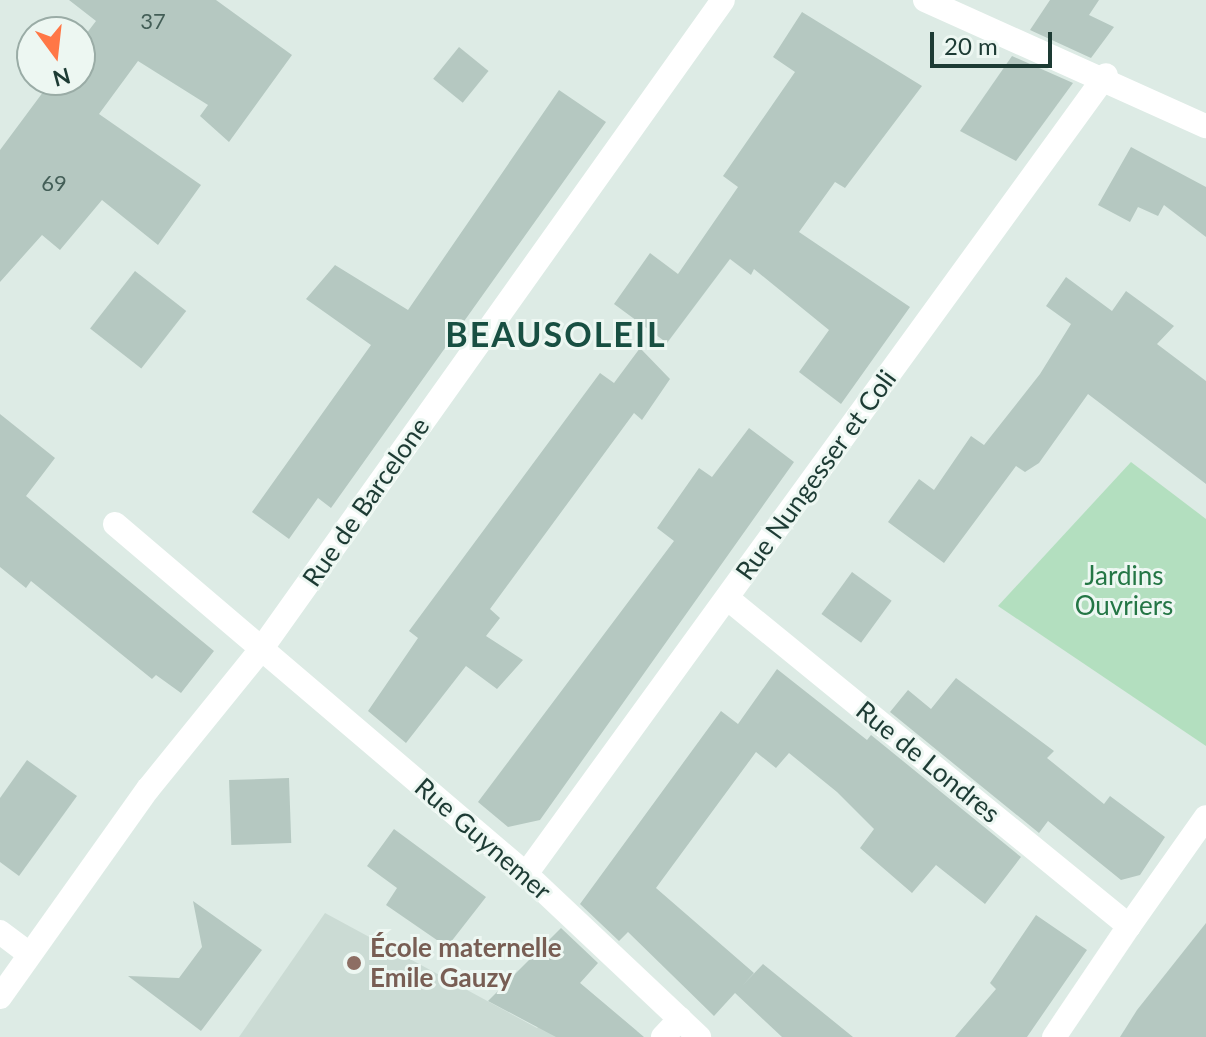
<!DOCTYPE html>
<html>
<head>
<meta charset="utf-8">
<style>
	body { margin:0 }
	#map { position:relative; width:1206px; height:1037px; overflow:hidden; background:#ddebe5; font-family:Lato,sans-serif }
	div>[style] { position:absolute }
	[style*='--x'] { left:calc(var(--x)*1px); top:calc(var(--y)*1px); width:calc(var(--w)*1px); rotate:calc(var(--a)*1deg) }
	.built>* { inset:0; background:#cbdbd4 }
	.green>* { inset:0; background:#b3dfbf }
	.building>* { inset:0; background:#b5c8c1; transform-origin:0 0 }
	.street>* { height:24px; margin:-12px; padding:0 12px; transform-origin:12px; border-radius:12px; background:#fff }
	.dots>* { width:22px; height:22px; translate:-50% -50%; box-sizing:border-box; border:4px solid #edf7f2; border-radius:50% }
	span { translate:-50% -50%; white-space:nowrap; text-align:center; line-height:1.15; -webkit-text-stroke:6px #edf7f2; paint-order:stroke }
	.number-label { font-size:22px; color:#435e57 }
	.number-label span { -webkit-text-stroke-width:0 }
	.street-label { font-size:26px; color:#1d3b34 }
	.park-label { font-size:26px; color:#247645 }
	.education-label { font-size:26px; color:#785e54; font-weight:700 }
	.left { translate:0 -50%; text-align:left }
	.district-label { font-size:34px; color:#184f42; font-weight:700; letter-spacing:2px }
	.north { position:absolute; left:16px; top:16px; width:80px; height:80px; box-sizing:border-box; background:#edf7f2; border:2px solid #9aaca6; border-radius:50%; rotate:165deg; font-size:22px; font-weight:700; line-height:32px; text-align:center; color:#1d3b34 }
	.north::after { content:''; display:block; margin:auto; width:28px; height:36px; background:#ff7746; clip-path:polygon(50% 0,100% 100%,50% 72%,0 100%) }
	.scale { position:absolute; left:930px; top:32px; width:122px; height:36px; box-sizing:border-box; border:4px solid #1d3b34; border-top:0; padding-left:10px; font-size:24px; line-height:28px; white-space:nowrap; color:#1d3b34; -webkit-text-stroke:6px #edf7f2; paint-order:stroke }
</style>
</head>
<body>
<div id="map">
	<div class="built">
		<div style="clip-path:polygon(325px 913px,537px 1028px,580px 983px,637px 1031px,632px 1037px,239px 1037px)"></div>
	</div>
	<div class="green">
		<div style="clip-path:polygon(1131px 462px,1206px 519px,1206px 746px,998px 606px)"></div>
	</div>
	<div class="building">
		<div style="clip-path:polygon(69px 0,216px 0,292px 55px,229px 142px,200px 116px,208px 105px,138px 61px,99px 114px,201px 185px,158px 245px,102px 200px,60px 250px,42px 235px,0 282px,0 150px,52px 80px,80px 80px,80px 42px,96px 21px)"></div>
		<div style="clip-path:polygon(1050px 0,1099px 0,1089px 15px,1114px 27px,1091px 58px,1030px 30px)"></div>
		<div style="clip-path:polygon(802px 12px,922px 86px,845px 188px,835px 182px,799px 232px,910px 307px,841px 404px,799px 372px,829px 330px,754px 269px,751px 275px,730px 259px,667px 343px,614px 304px,650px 253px,678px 274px,738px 187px,723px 176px,795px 72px,773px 57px)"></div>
		<div style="left:459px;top:47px;width:38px;height:41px;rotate:39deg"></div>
		<div style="clip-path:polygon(1012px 56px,1073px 83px,1016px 161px,960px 131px)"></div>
		<div style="clip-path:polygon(559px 90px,606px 122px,331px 508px,318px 498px,289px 539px,252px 512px,371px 345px,306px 299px,335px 265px,408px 310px)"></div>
		<div style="clip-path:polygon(1131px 147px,1206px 187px,1206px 237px,1164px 205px,1158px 216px,1138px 207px,1130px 222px,1098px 205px)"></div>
		<div style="left:135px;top:271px;width:65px;height:73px;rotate:38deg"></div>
		<div style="clip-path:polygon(1066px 277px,1112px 311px,1126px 291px,1174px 326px,1157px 344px,1206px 381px,1206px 484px,1088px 394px,1039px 463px,1025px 472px,1016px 466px,944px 563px,888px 522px,919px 479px,934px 490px,971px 436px,984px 445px,1040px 374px,1071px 324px,1046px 306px)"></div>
		<div style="clip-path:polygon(640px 348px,670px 379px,642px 420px,634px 413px,490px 609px,500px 618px,486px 636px,523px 660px,497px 689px,466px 666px,406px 743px,368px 711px,418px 638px,409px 631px,600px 373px,614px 383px)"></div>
		<div style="clip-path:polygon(0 414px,55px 458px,26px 496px,214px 651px,181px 693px,156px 675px,152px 679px,31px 581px,26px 588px,0 567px)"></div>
		<div style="clip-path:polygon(749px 428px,794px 462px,540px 820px,508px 827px,478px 802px,674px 541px,657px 528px,699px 468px,712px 477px)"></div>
		<div style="left:852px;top:572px;width:49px;height:52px;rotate:36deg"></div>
		<div style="clip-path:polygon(777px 669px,867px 740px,871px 735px,1021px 857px,985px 904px,936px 865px,912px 893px,860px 848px,874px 829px,837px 792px,789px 753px,776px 768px,756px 752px,656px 888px,754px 973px,742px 986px,763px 964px,853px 1037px,782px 1037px,735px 993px,714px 1016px,628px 932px,619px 941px,580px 904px,721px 711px,738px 724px)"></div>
		<div style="clip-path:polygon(956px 678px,1054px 751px,1047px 758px,1104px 804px,1110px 796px,1165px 837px,1140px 875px,1121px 880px,1048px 821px,1039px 833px,890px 712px,908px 690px,931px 709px)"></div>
		<div style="clip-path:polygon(27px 760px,77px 796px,19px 876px,0 862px,0 798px)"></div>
		<div style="left:289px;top:778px;width:65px;height:60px;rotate:88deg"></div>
		<div style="clip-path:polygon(394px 829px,486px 897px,447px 947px,386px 905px,397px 888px,367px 866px)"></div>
		<div style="clip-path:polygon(193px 901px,262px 950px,201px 1031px,128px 976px,179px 978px,202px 947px)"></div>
		<div style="clip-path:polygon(1036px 915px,1087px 950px,1027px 1037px,955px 1037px,996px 989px,990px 983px)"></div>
		<div style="clip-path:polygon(1206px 923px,1206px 1037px,1120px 1037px,1137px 1010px)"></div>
		<div style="clip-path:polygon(561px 928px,598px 963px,580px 983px,644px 1037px,556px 1037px,488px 1001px)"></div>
	</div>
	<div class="street">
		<div style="--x:925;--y:0;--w:308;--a:24.2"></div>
		<div style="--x:115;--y:524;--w:540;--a:40.42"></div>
		<div style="--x:526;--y:874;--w:238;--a:43.3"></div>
		<div style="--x:727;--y:598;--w:519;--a:39.21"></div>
		<div style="--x:1129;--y:926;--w:134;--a:124"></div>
		<div style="--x:526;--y:874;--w:987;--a:-54.02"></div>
		<div style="--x:1129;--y:926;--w:133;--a:-54.8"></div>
		<div style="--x:0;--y:932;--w:36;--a:37"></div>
		<div style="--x:0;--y:997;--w:255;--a:-54.6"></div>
		<div style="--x:148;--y:789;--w:181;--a:-51"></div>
		<div style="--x:262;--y:648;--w:795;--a:-54.57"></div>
		<div style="--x:663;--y:1037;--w:25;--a:-47"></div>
	</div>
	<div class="dots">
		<div style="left:354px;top:963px;background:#8d6e63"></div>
	</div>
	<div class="number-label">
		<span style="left:153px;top:21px">37</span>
		<span style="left:54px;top:183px">69</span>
	</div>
	<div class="street-label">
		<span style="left:816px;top:475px;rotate:-54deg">Rue Nungesser et Coli</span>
		<span style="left:366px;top:502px;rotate:-55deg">Rue de Barcelone</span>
		<span style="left:928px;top:762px;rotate:39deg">Rue de Londres</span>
		<span style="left:483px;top:839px;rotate:41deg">Rue Guynemer</span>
	</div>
	<div class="park-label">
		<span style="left:1124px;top:591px">Jardins<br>Ouvriers</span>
	</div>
	<div class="education-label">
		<span class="left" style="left:370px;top:963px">École maternelle<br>Emile Gauzy</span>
	</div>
	<div class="district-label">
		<span style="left:556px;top:334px">BEAUSOLEIL</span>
	</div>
	<div class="north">N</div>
	<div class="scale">20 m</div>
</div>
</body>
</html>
